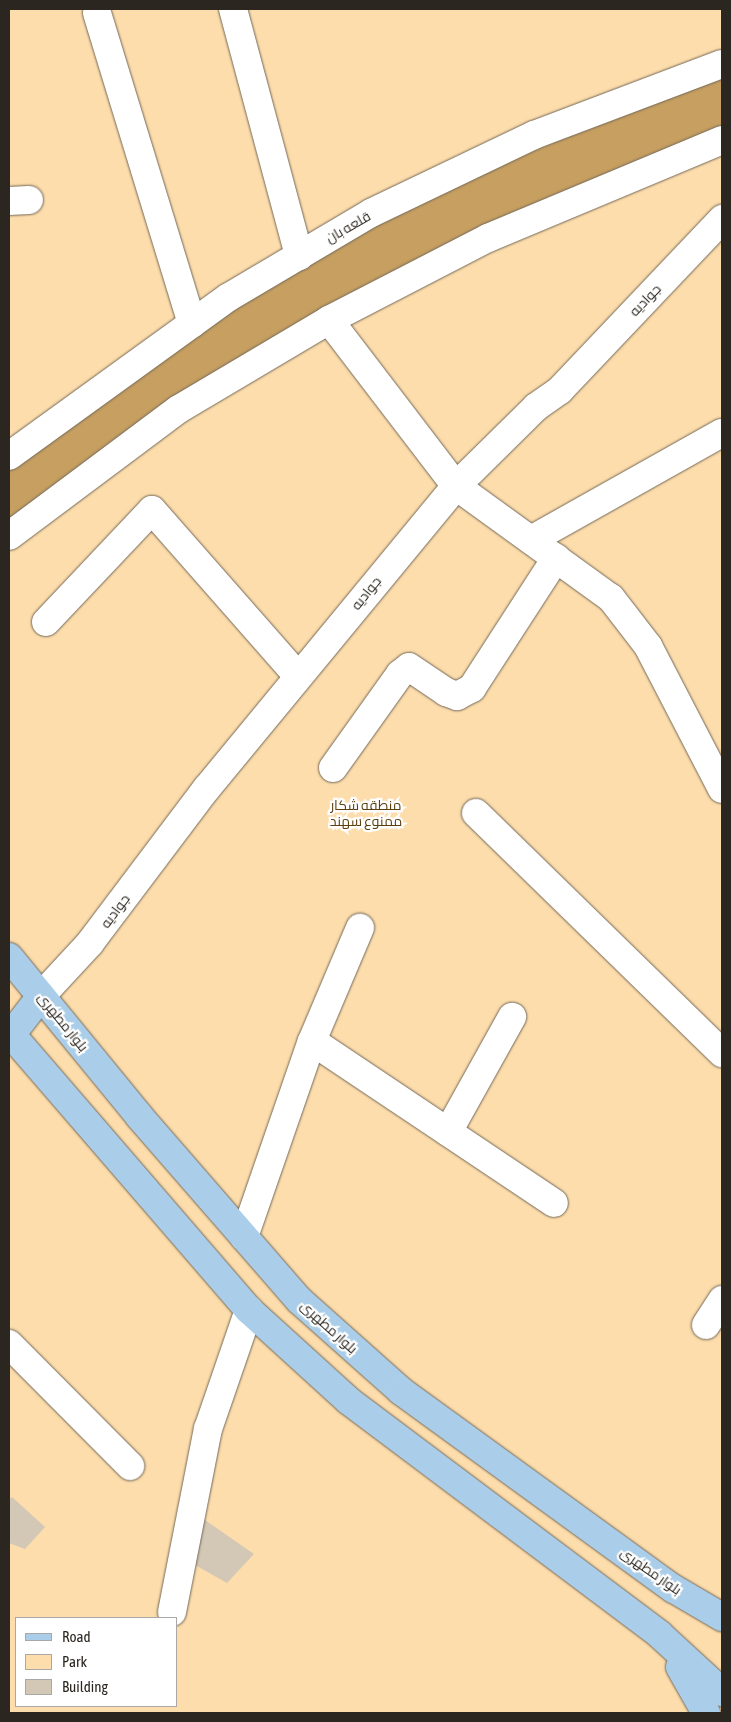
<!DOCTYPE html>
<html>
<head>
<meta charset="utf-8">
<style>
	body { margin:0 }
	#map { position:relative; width:731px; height:1722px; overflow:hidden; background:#fff4e5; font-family:"Asap Condensed",Cairo,sans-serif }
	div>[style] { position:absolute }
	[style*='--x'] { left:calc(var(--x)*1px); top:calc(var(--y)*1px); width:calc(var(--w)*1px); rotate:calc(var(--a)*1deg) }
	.green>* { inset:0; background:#fdddac }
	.river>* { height:51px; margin:-25.5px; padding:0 25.5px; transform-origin:25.5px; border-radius:25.5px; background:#c69f61 }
	.building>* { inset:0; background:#d3c7b5 }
	.roads { filter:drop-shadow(0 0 1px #736858) drop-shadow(0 0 1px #736858) }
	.minor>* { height:28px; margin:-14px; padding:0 14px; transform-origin:14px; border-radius:14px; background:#fff }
	.major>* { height:28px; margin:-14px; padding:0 14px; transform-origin:14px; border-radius:14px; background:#aacee9 }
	span { translate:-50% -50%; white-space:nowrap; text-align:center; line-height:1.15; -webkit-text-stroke:4.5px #fff; paint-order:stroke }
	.street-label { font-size:14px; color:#2b261f }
	.park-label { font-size:14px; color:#5c4110 }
	.frame { position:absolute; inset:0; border:10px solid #2b261f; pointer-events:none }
	.legend { position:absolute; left:15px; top:1617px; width:162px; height:90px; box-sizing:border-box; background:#fff; border:1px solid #aaa8a5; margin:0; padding:6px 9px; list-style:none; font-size:15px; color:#2b261f }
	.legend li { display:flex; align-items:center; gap:10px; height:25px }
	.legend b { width:25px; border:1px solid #aaa8a5 }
</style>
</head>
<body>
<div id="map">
	<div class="green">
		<div style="clip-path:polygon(evenodd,9px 9px,722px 9px,722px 1713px,9px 1713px,9px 9px,16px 1618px,176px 1618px,176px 1706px,16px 1706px,16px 1618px)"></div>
	</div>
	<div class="river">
		<div style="--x:9;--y:491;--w:369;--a:-34.1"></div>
		<div style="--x:315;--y:284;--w:200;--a:-26.4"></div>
		<div style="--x:494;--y:195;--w:248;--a:-23"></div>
	</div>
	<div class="building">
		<div style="clip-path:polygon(12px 1497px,45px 1527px,25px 1549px,9px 1543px,9px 1500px)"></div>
		<div style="clip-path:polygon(202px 1518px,254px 1554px,227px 1583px,195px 1565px)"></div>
	</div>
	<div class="roads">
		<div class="minor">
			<div style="--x:233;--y:9;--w:256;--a:75"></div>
			<div style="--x:97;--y:13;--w:325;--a:73"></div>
			<div style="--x:9;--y:201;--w:20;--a:-3"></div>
			<div style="--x:329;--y:320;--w:209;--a:52.6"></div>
			<div style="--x:456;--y:486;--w:191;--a:35.9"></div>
			<div style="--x:611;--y:598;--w:61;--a:52.4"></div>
			<div style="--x:648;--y:646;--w:161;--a:62.6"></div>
			<div style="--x:9;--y:456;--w:271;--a:-35.9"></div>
			<div style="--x:229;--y:297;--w:165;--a:-30.6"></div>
			<div style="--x:371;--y:213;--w:181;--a:-25.6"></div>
			<div style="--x:534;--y:135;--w:201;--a:-20.7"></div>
			<div style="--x:9;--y:536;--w:212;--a:-36.8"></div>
			<div style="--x:179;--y:409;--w:174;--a:-30.7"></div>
			<div style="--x:329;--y:320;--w:179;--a:-27.3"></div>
			<div style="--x:488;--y:238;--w:254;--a:-22.7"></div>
			<div style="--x:531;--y:540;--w:219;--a:-29.3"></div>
			<div style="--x:46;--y:622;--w:154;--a:-46.6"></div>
			<div style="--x:152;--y:510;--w:221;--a:48.7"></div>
			<div style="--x:333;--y:768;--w:115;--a:-54.5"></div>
			<div style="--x:400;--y:674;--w:11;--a:-38"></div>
			<div style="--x:409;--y:667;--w:45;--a:34"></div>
			<div style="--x:446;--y:692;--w:12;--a:20"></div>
			<div style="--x:457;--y:696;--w:17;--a:-28"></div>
			<div style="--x:472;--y:688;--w:155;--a:-57.1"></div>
			<div style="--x:476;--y:813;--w:344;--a:44.3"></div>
			<div style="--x:41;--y:996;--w:72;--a:-47.2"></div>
			<div style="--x:90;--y:943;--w:194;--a:-53"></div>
			<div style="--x:207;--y:788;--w:391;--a:-50.5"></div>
			<div style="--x:456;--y:486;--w:112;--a:-44.6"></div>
			<div style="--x:536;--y:407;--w:29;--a:-35"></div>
			<div style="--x:560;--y:390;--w:236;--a:-46.5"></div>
			<div style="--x:312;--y:1041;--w:291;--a:33.8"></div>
			<div style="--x:448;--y:1132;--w:132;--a:-60.9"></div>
			<div style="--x:244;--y:1237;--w:207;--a:-70.9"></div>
			<div style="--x:312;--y:1041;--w:123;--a:-67"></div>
			<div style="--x:706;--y:1325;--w:30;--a:-57"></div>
			<div style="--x:9;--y:1344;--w:172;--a:45.2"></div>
			<div style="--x:172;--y:1612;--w:187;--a:-78.9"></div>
			<div style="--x:208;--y:1429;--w:126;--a:-71"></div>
		</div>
		<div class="major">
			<div style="--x:9;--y:957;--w:205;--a:50.7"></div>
			<div style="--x:139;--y:1116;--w:244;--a:49"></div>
			<div style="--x:299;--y:1300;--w:137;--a:41.7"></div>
			<div style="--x:401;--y:1391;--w:337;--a:36"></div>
			<div style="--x:674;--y:1589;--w:56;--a:30.3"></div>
			<div style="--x:9;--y:1032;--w:367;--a:49.2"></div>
			<div style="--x:249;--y:1310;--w:135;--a:42.3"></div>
			<div style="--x:349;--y:1401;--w:388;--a:36.9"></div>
			<div style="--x:659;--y:1634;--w:86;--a:42.6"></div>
			<div style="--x:11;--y:1035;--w:49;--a:-52.4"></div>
			<div style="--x:680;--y:1667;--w:53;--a:60.5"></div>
		</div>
	</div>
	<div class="street-label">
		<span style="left:348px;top:227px;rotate:-30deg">قلعه بان</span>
		<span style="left:645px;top:300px;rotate:-46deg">جوادیه</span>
		<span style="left:366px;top:593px;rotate:-51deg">جوادیه</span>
		<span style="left:115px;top:911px;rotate:-53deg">جوادیه</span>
		<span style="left:63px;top:1022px;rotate:51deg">بلوار مطهری</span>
		<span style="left:329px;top:1327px;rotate:42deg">بلوار مطهری</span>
		<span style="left:651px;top:1571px;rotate:35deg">بلوار مطهری</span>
	</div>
	<div class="park-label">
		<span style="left:366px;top:813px">منطقه شکار<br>ممنوع سهند</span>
	</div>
	<div class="frame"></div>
	<ul class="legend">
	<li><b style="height:6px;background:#aacee9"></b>Road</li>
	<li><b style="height:14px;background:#fdddac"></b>Park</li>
	<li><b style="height:14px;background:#d3c7b5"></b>Building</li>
	</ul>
</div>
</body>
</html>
